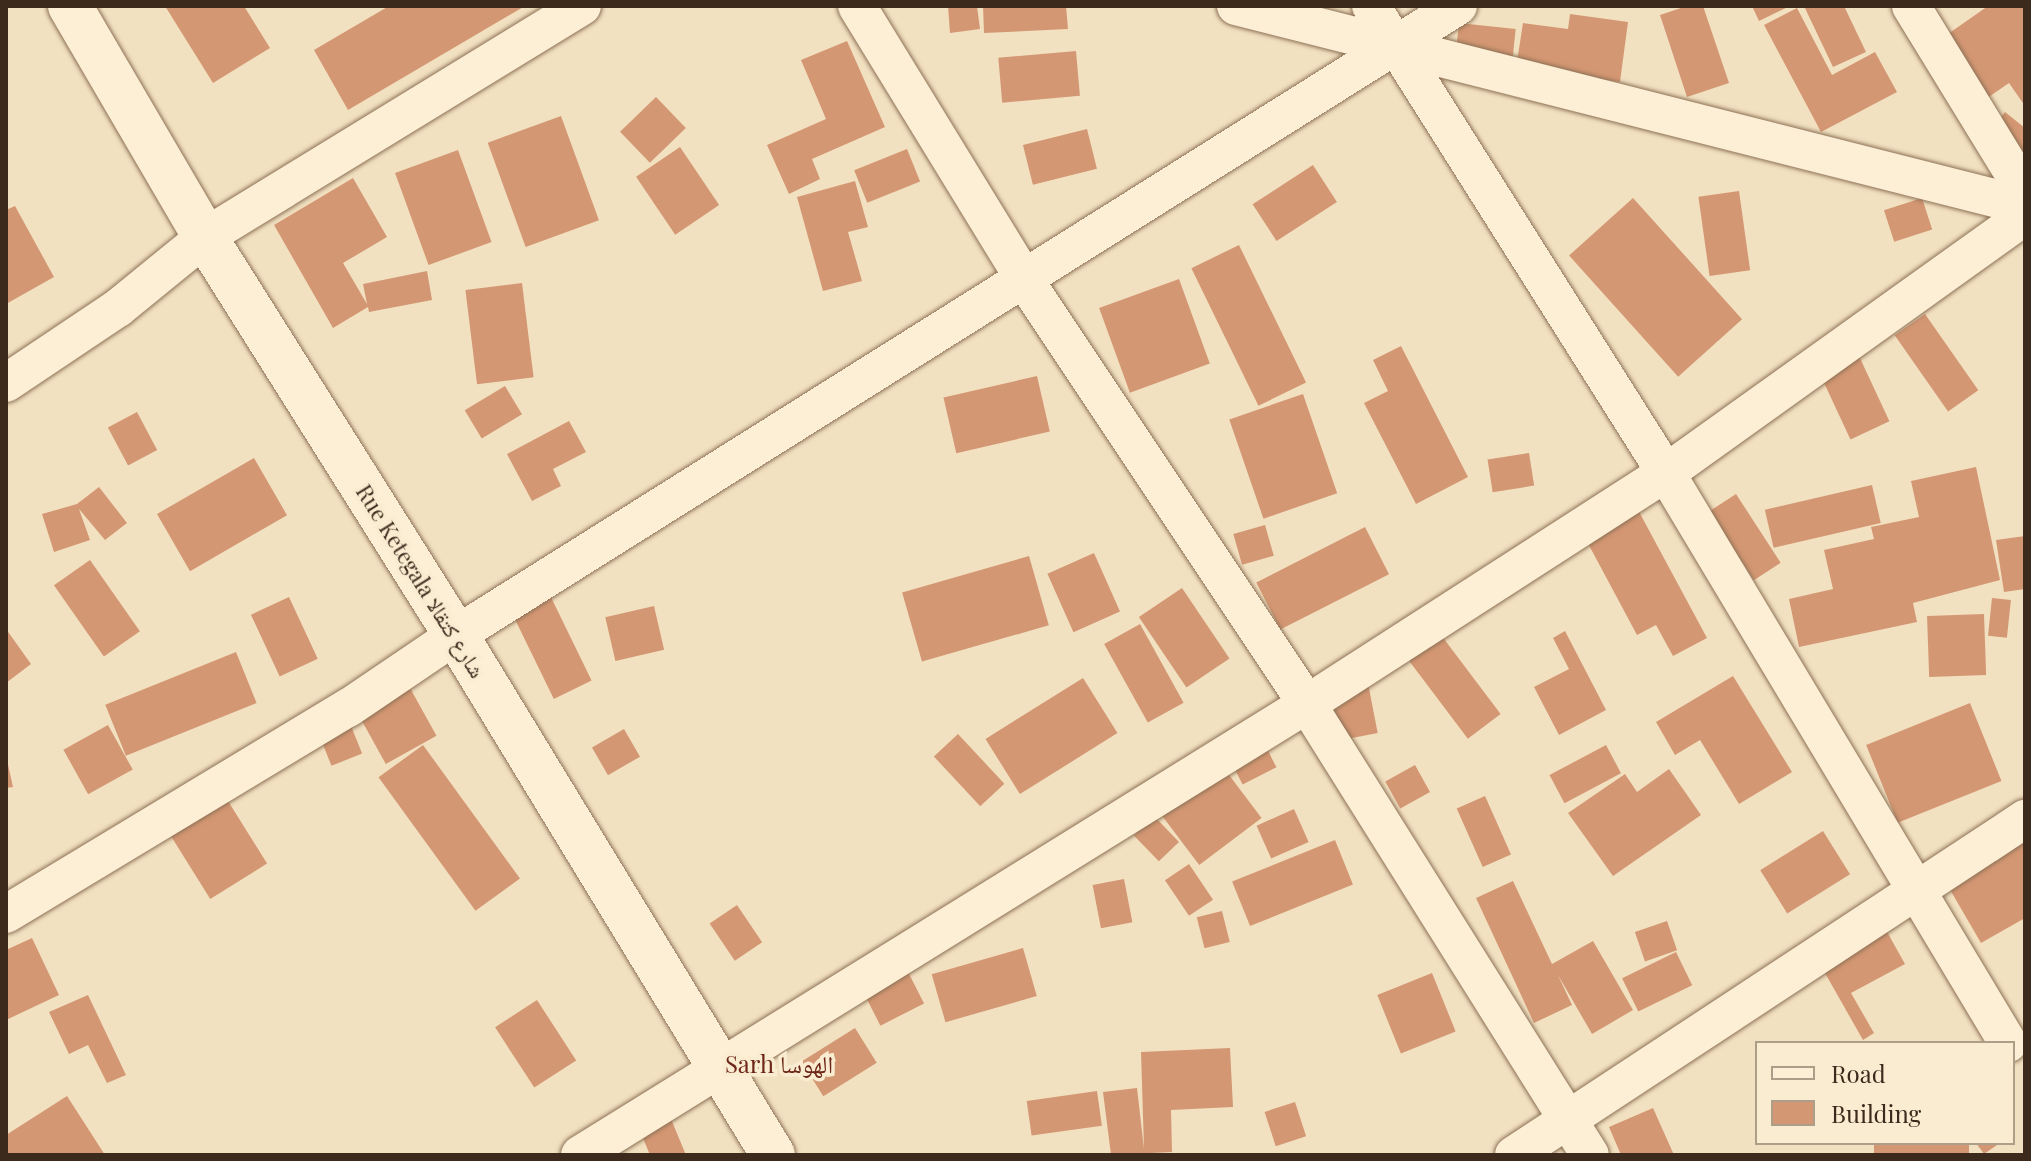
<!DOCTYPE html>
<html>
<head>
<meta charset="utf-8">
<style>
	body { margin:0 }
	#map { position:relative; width:2031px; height:1161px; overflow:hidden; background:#f2e1c1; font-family:"Playfair Display","Noto Naskh Arabic",serif }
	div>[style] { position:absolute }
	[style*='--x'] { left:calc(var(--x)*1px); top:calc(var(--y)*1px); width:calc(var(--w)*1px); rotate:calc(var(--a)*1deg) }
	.building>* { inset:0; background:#d49773; transform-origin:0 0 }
	.roads { filter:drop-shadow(0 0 2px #8d7156) drop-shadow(0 0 2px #8d7156) }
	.minor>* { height:38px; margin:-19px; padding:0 19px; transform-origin:19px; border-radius:19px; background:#fcefd5 }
	.tertiary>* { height:44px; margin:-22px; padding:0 22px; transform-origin:22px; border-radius:22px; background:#fcefd5 }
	span { translate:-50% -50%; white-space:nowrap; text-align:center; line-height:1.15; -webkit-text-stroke:7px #f9ecd1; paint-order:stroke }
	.street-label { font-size:22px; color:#3c2a1c }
	.neighbourhood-label { font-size:24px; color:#6d2617 }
	.frame { position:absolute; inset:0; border:8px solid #3c2a1c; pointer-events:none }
	.legend { position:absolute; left:1755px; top:1041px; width:260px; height:104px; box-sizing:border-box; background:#f9ecd1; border:2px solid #ad9e89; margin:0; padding:10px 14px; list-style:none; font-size:24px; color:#3c2a1c }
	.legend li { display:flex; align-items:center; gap:16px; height:40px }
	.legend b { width:40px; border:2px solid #ad9e89 }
</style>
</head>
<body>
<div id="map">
	<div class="building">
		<div style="clip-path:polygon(165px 6px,244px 6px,270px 48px,213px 83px)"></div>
		<div style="clip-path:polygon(389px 6px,525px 6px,348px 110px,314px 50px)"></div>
		<div style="clip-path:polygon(948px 6px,977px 6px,980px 29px,950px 33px)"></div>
		<div style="clip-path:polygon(983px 6px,1066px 6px,1068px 29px,984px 33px)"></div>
		<div style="clip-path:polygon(1687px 6px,1703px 6px,1729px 83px,1687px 97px,1660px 15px)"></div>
		<div style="clip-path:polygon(1752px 6px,1790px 6px,1759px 21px)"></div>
		<div style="clip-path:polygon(1804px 6px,1844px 6px,1866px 52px,1833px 67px)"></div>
		<div style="clip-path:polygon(1988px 6px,2025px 6px,2025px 106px,2009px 83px,1980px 103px,1938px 41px)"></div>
		<div style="clip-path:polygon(1797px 8px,1832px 75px,1875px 52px,1897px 92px,1821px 132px,1764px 25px)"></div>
		<div style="clip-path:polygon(1570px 14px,1628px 22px,1620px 82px,1516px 68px,1523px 23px,1568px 29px)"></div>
		<div style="left:1459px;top:23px;width:57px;height:29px;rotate:6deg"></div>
		<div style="clip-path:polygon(847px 41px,885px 127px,812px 159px,820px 179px,789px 194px,767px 145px,826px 119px,801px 60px)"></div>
		<div style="left:1076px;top:51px;width:45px;height:78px;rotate:85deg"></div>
		<div style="left:656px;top:97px;width:43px;height:50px;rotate:46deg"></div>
		<div style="clip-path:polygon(2005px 112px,2025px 128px,2025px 185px,1977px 147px)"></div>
		<div style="left:561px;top:116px;width:111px;height:78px;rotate:70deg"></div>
		<div style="left:1087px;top:129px;width:41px;height:66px;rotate:76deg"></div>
		<div style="left:680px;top:147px;width:70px;height:53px;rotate:56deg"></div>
		<div style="left:907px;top:149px;width:35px;height:57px;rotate:68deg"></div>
		<div style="left:458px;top:150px;width:98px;height:67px;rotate:70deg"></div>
		<div style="left:1313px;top:165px;width:44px;height:72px;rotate:57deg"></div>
		<div style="clip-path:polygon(353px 178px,387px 237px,343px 263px,367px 304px,363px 284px,427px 271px,432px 300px,369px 312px,368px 307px,333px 328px,274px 225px)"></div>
		<div style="clip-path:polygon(855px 181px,868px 227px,848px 232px,862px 281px,823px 291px,797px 197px)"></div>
		<div style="left:1739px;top:191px;width:80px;height:41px;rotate:82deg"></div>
		<div style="left:1633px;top:198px;width:163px;height:86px;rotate:48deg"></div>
		<div style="left:1922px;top:198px;width:33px;height:40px;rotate:72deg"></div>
		<div style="clip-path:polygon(15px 206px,54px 277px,6px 304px,6px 210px)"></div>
		<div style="left:1239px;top:245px;width:153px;height:53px;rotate:64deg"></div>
		<div style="left:1179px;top:279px;width:90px;height:85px;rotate:70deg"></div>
		<div style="left:522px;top:283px;width:95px;height:57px;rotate:83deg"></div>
		<div style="left:1925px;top:314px;width:93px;height:37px;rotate:55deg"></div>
		<div style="clip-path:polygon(1401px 346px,1468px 477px,1416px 504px,1364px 403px,1388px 391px,1373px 360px)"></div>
		<div style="left:1859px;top:356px;width:72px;height:43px;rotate:65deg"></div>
		<div style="left:1037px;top:376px;width:57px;height:96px;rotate:77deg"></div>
		<div style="left:505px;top:386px;width:33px;height:47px;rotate:59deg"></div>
		<div style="left:1303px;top:394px;width:105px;height:78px;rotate:71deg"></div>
		<div style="left:137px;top:412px;width:43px;height:33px;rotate:62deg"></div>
		<div style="clip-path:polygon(569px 421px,586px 452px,553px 469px,561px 486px,532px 501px,507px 454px)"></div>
		<div style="left:1529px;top:453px;width:33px;height:42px;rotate:81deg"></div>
		<div style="left:254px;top:458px;width:66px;height:112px;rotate:60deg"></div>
		<div style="clip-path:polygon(1976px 467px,2000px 580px,1913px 603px,1917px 622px,1799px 647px,1789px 599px,1833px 589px,1824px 550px,1874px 539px,1871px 527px,1919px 517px,1911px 481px)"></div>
		<div style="left:1872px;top:485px;width:39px;height:110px;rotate:77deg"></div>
		<div style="clip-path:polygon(99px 487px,127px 523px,105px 540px,79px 509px,90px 540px,54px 552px,42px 514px,77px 504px)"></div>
		<div style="left:1736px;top:494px;width:82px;height:32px;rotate:57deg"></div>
		<div style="clip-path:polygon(1637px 508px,1707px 638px,1673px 656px,1656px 625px,1637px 635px,1584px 536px)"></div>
		<div style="left:1265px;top:525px;width:32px;height:33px;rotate:74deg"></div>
		<div style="left:1365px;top:527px;width:53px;height:122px;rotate:63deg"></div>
		<div style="clip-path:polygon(2025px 536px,2025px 589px,2004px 592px,1996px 540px)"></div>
		<div style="left:1094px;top:553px;width:64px;height:51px;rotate:66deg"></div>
		<div style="left:1029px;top:556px;width:72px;height:132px;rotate:74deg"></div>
		<div style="left:90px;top:560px;width:87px;height:44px;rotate:55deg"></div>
		<div style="left:546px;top:587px;width:104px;height:42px;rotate:64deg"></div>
		<div style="left:1182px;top:588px;width:85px;height:52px;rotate:56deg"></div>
		<div style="left:289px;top:597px;width:68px;height:42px;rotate:65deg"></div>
		<div style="left:1992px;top:598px;width:19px;height:38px;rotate:6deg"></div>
		<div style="left:654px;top:606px;width:45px;height:50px;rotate:77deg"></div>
		<div style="left:1984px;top:614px;width:61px;height:57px;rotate:88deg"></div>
		<div style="left:1140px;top:624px;width:90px;height:41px;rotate:61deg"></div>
		<div style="left:1435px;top:627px;width:109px;height:41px;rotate:53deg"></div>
		<div style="clip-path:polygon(6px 629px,31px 664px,6px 683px)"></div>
		<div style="clip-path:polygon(1565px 631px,1606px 710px,1559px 735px,1534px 687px,1569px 669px,1553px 638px)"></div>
		<div style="left:236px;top:652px;width:55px;height:141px;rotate:68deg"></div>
		<div style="clip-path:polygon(1733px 676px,1792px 772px,1739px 804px,1700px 740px,1675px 755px,1656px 722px)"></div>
		<div style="left:1083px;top:678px;width:65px;height:115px;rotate:58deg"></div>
		<div style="left:1367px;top:678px;width:56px;height:38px;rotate:79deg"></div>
		<div style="left:405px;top:679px;width:65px;height:58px;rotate:61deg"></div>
		<div style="left:1970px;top:703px;width:84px;height:112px;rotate:68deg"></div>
		<div style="left:349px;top:721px;width:35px;height:33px;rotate:68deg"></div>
		<div style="left:108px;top:725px;width:51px;height:51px;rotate:61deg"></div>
		<div style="left:624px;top:729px;width:32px;height:37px;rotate:60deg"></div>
		<div style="left:958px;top:734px;width:68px;height:33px;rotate:47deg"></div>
		<div style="left:1261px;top:737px;width:34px;height:38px;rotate:63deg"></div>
		<div style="left:423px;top:745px;width:165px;height:55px;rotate:54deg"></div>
		<div style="left:1606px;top:745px;width:32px;height:64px;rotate:62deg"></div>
		<div style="left:1217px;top:759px;width:74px;height:78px;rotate:53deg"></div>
		<div style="clip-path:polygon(7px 760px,13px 787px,6px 788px,6px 761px)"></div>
		<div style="left:1415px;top:765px;width:31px;height:34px;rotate:61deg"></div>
		<div style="clip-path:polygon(1669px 769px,1701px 815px,1613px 876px,1568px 813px,1625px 774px,1637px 792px)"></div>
		<div style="left:213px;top:777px;width:102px;height:67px;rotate:58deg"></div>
		<div style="left:1485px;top:796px;width:64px;height:31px;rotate:66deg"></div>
		<div style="left:1294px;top:809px;width:36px;height:41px;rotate:66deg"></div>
		<div style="left:1154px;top:816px;width:36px;height:28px;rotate:46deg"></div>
		<div style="left:1823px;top:831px;width:51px;height:74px;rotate:58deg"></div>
		<div style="clip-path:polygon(2025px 836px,2025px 918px,1981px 943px,1945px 881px)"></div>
		<div style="left:1335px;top:840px;width:48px;height:111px;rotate:68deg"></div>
		<div style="left:1189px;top:864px;width:43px;height:29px;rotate:56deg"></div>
		<div style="left:1124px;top:879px;width:44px;height:32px;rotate:79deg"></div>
		<div style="clip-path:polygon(1513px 881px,1552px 964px,1593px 941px,1633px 1010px,1592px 1034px,1558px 975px,1572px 1005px,1534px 1023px,1476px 898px)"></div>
		<div style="left:737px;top:905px;width:45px;height:33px;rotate:56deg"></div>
		<div style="left:1222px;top:911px;width:32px;height:26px;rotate:76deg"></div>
		<div style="left:1667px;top:921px;width:31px;height:34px;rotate:71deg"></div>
		<div style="clip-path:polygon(1886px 930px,1905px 964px,1851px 993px,1874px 1033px,1863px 1040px,1821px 966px)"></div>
		<div style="clip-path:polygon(32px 938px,59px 995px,6px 1020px,6px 950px)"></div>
		<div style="left:1023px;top:948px;width:50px;height:95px;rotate:74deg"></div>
		<div style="left:1676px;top:952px;width:37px;height:60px;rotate:64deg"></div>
		<div style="left:905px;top:966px;width:42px;height:49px;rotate:63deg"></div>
		<div style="left:1432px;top:973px;width:63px;height:59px;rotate:68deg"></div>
		<div style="clip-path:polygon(88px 995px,126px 1075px,107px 1083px,88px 1045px,69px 1054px,49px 1012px)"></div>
		<div style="left:537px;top:1000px;width:72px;height:50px;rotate:57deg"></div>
		<div style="left:855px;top:1028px;width:41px;height:63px;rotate:58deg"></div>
		<div style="clip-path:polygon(1230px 1048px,1233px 1107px,1171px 1110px,1172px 1152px,1111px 1155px,1103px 1092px,1137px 1088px,1144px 1149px,1141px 1052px)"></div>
		<div style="left:1097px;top:1091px;width:35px;height:71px;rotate:82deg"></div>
		<div style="clip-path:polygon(67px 1096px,105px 1155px,6px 1155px,6px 1135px)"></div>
		<div style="left:1295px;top:1102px;width:36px;height:32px;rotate:72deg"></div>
		<div style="clip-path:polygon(666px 1107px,686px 1155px,650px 1155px,635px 1119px)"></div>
		<div style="clip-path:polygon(1653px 1108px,1674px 1155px,1621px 1155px,1609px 1127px)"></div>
		<div style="left:1874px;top:1143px;width:95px;height:12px"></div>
		<div style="clip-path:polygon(1976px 1143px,2000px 1143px,1984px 1154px)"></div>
	</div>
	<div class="roads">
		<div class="minor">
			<div style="--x:857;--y:6;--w:320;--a:58.5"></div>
			<div style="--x:1024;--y:279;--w:511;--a:56.34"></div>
			<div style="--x:1307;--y:704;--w:532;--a:57.89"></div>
			<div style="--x:1236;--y:6;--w:814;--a:14.22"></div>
			<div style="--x:1371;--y:6;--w:552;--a:57.72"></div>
			<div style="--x:1666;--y:473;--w:665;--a:59.04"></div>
			<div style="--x:1911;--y:6;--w:218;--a:58.5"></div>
			<div style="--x:6;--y:383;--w:135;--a:-33.8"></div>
			<div style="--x:118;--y:308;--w:112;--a:-39.2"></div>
			<div style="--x:205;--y:237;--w:442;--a:-31.5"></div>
			<div style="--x:6;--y:914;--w:399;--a:-31.1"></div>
			<div style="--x:348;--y:708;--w:130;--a:-34.1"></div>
			<div style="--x:456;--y:635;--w:1183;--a:-32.12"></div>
			<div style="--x:580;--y:1155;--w:856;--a:-31.81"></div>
			<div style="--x:1307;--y:704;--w:427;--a:-32.8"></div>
			<div style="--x:1666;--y:473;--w:442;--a:-35.6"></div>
			<div style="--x:1514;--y:1155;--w:612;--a:-33.33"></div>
		</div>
		<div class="tertiary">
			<div style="--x:70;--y:6;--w:268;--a:59.7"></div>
			<div style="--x:205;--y:237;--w:471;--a:57.8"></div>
			<div style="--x:456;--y:635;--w:609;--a:58.63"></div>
		</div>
	</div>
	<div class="street-label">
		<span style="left:421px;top:581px;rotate:58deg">Rue Ketegala شارع كتقالا</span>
	</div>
	<div class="neighbourhood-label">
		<span style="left:779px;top:1064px">Sarh الهوسا</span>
	</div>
	<div class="frame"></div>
	<ul class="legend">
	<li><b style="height:10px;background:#fcefd5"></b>Road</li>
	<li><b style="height:22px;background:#d49773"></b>Building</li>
	</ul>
</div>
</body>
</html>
